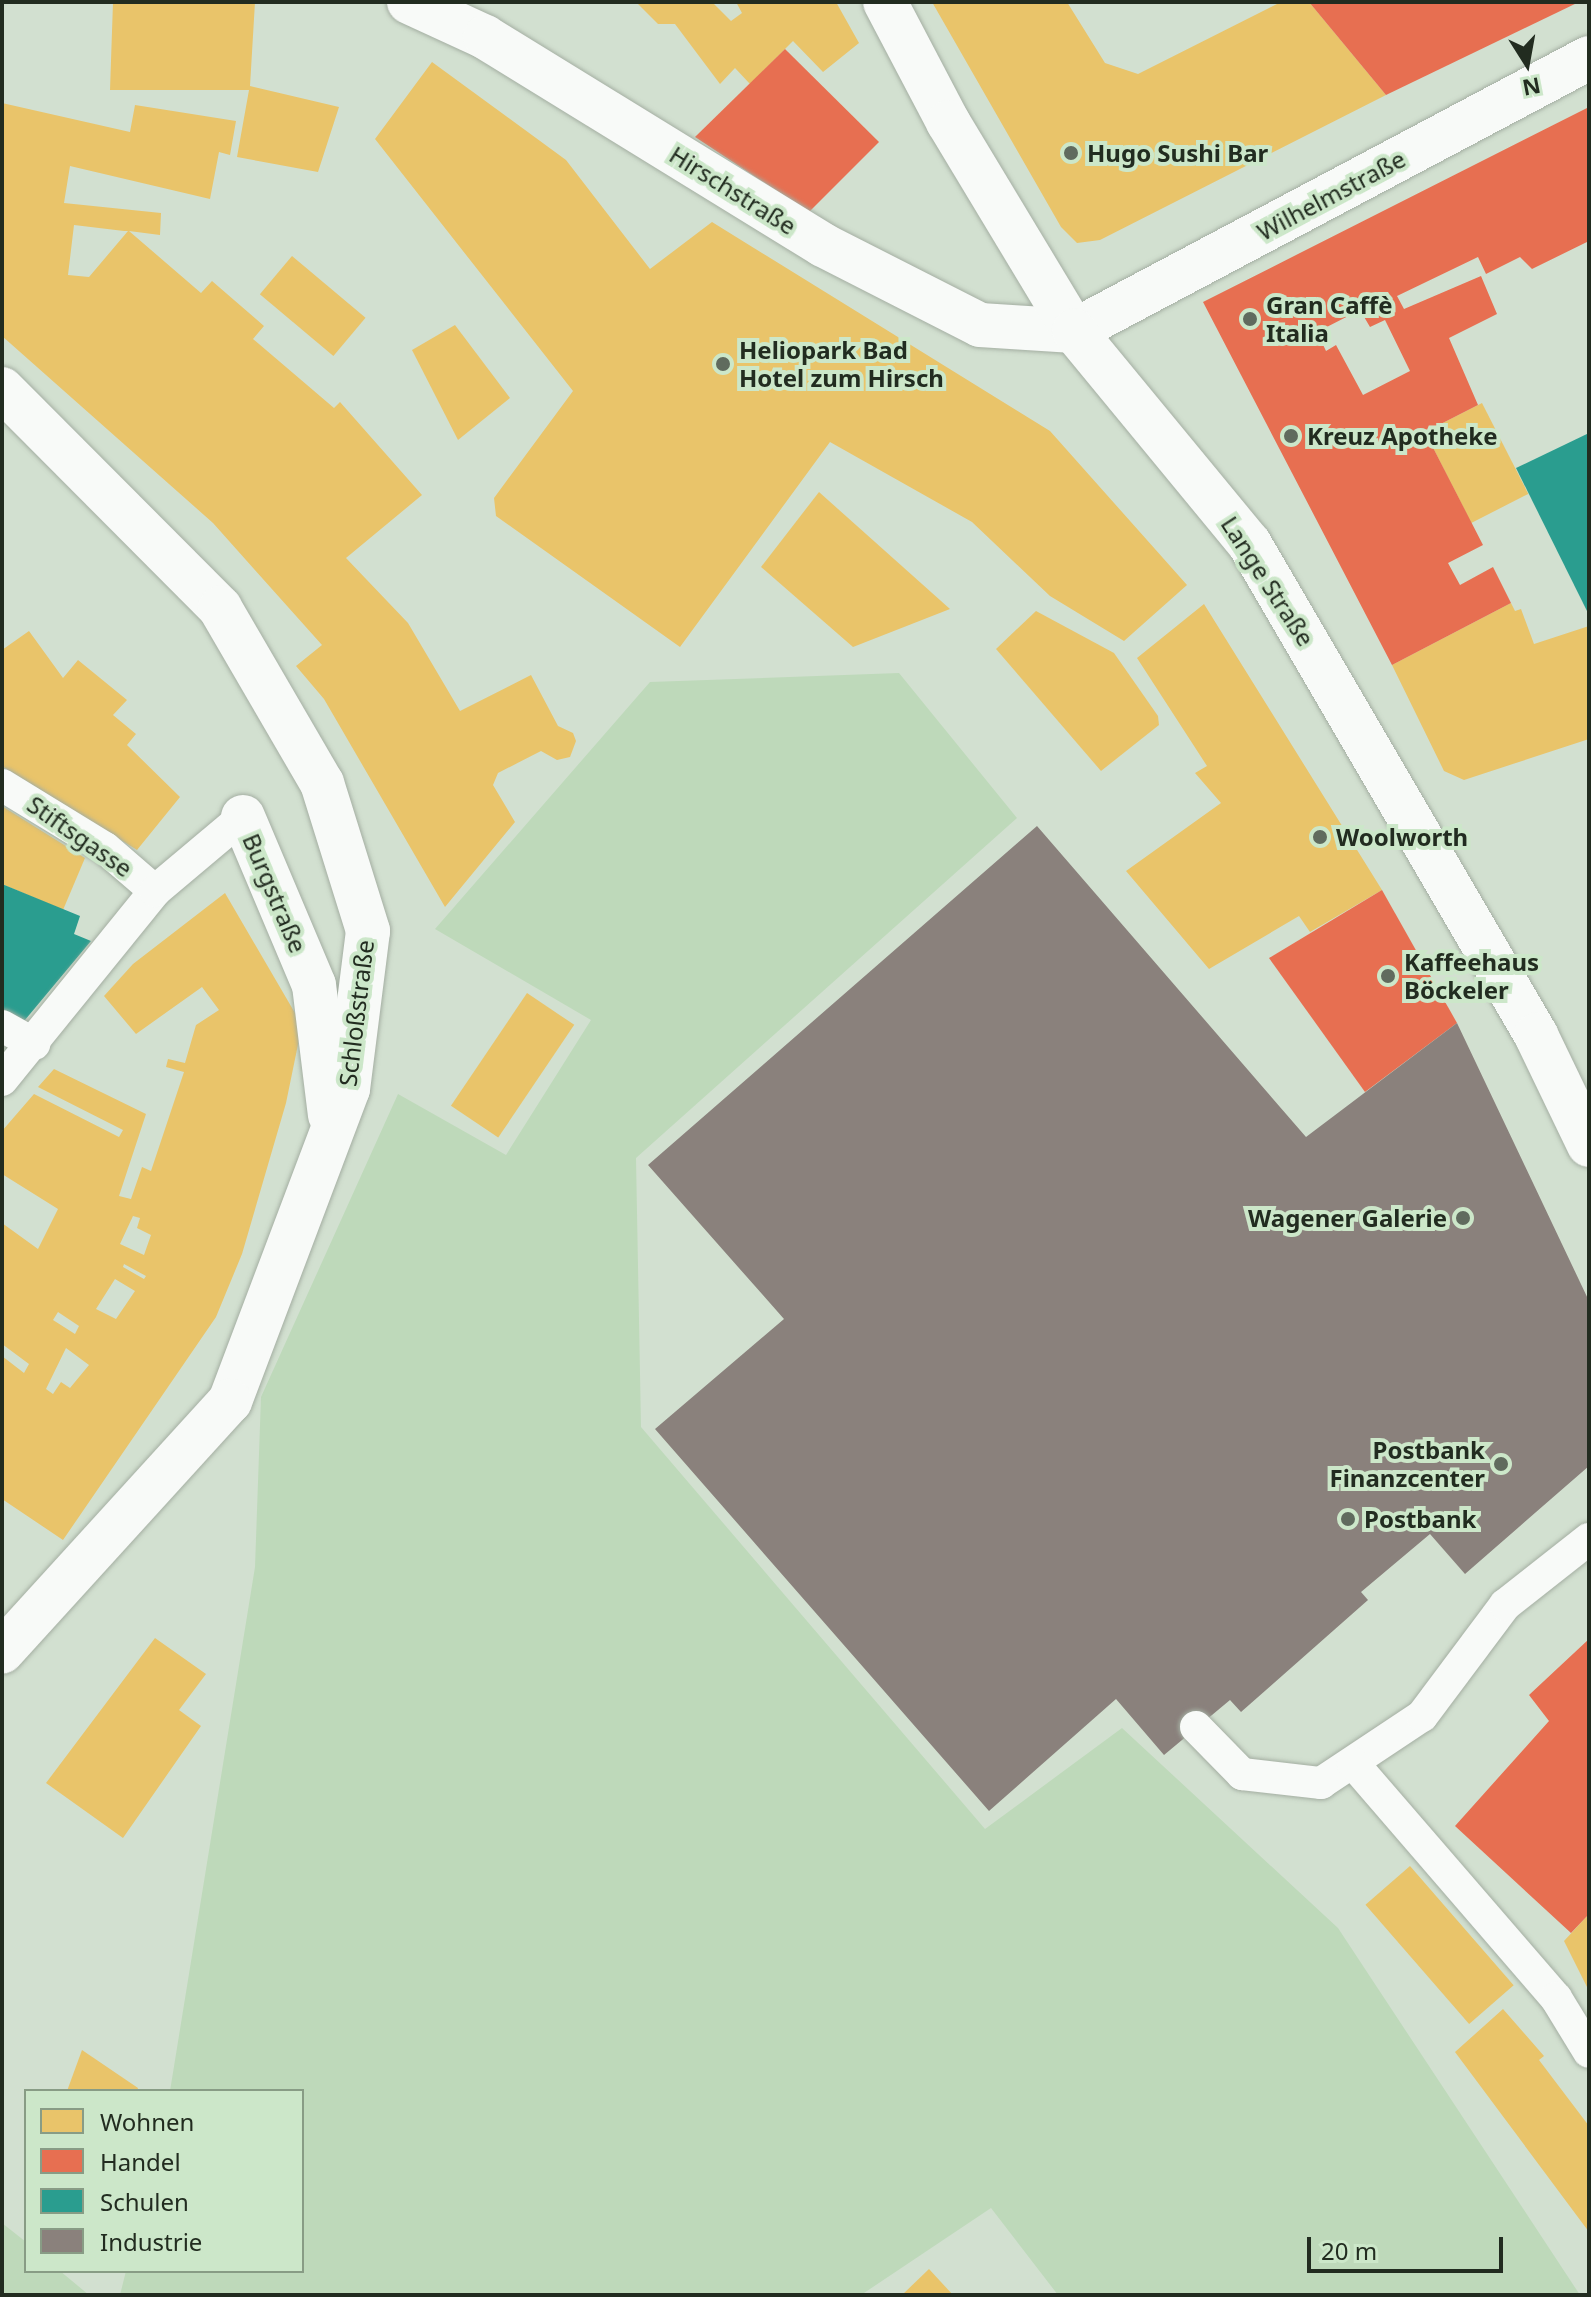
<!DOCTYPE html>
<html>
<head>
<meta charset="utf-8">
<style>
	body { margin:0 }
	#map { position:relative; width:1591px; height:2297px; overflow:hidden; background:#d2e0d0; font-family:"Noto Sans",sans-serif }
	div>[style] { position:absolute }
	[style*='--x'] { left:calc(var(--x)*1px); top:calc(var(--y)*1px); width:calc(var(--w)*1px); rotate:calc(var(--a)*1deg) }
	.green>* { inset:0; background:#bed9ba }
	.homes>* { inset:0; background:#e9c46a; transform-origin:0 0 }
	.shops>* { inset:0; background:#e76f51 }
	.schools>* { inset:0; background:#2a9d8f }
	.industry>* { inset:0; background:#8a817c }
	.roads { filter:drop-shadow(0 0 2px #a4aea2) drop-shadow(0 0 2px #a4aea2) }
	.lane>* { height:32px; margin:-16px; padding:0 16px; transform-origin:16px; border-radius:16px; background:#f8faf8 }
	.street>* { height:44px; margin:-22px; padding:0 22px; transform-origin:22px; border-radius:22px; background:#f8faf8 }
	.dots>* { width:22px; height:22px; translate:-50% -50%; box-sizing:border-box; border:4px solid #cce7c9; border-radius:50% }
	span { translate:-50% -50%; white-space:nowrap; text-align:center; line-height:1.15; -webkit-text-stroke:8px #cce7c9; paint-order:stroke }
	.poi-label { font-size:24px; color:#222c20; font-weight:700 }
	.left { translate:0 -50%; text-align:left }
	.right { translate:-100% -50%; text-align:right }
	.street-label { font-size:24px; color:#222c20 }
	.frame { position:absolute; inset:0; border:4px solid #222c20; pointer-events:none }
	.legend { position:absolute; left:24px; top:2089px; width:280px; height:184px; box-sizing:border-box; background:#cce7c9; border:2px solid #889c85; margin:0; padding:10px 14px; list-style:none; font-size:24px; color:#222c20 }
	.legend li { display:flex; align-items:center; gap:16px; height:40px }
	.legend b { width:40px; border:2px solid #889c85 }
	.north { position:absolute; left:1487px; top:24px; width:80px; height:80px; -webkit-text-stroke:6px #cce7c9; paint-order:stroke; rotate:169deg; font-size:22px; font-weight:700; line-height:32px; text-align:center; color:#222c20 }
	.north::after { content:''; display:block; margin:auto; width:28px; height:36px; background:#222c20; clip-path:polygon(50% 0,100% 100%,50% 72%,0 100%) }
	.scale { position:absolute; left:1307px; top:2237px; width:196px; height:36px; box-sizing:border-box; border:4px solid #222c20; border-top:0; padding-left:10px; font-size:24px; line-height:28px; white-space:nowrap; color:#222c20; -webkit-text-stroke:6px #cce7c9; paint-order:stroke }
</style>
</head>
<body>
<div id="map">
	<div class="green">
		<div style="clip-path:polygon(899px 673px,1017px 818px,636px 1158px,641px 1427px,985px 1829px,1122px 1728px,1338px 1928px,1580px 2295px,1058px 2295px,991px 2208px,861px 2295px,120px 2295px,126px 2271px,302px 2271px,302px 2091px,170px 2091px,255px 1567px,261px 1397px,398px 1094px,506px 1155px,591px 1020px,435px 929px,650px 682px)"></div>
		<div style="clip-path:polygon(2px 2223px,26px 2242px,26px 2271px,60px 2271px,89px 2295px,2px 2295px)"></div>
	</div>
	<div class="homes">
		<div style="clip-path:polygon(113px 2px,255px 2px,250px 86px,339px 107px,318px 172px,237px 157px,249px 90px,110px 90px)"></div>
		<div style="clip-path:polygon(636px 2px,712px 2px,731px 21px,742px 13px,736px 2px,836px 2px,859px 43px,823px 72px,793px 41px,750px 84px,735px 68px,720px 84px,675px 24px,658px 24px)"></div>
		<div style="clip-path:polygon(932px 2px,1067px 2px,1105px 63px,1138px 74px,1281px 2px,1309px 2px,1386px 95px,1100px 240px,1077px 243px,1061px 227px)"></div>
		<div style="clip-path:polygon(432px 62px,566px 160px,650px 269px,712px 222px,1050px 431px,1187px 585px,1124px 641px,1050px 596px,972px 522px,830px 442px,680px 647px,496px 516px,494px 498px,573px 391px,375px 139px)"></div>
		<div style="clip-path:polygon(evenodd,2px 103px,130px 132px,135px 105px,236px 121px,230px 155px,219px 152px,210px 199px,70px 166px,64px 203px,161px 213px,160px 235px,129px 231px,201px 293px,212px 281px,264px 326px,253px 339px,334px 408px,340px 402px,422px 495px,346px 558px,408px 623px,460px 711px,531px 675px,558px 726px,573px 733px,576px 741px,570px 757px,557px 760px,541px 751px,498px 773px,493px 785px,515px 822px,445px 907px,324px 699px,296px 666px,322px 645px,213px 523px,2px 336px,2px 103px,74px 225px,124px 231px,128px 231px,89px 277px,68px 275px,74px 225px)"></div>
		<div style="left:292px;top:256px;width:96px;height:50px;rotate:40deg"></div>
		<div style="clip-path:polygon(455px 325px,510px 398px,458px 440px,412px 350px)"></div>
		<div style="left:1482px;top:403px;width:102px;height:64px;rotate:63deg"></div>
		<div style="clip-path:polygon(819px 492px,950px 609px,853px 647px,761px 567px)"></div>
		<div style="clip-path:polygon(1511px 603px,1515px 611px,1521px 609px,1534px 644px,1589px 626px,1589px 739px,1464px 780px,1444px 771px,1392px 665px)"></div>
		<div style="clip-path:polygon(1204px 604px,1382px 890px,1310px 932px,1299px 916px,1209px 969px,1126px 871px,1221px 803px,1195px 773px,1207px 766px,1137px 658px)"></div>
		<div style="clip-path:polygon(1036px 611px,1114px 653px,1158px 716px,1159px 725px,1101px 771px,996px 649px)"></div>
		<div style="clip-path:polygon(29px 631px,63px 678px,78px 660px,127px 700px,113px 715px,136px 734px,127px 745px,180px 797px,137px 850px,2px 766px,2px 650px)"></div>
		<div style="clip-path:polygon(2px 806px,85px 858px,63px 910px,2px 884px)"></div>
		<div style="clip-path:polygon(evenodd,225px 893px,302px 1025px,286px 1103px,242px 1254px,216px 1317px,63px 1540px,2px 1499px,2px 1356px,24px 1373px,29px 1364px,2px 1344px,2px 1223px,38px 1249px,58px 1209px,2px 1174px,2px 1131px,34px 1094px,119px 1137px,123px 1130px,38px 1087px,54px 1069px,146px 1114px,119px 1196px,131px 1199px,142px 1167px,151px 1171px,184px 1072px,166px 1067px,168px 1059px,185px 1063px,196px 1025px,219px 1010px,202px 987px,136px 1034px,104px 996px,133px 964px,225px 893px,133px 1216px,140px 1218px,137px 1228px,151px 1235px,144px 1255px,120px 1244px,133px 1216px,225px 893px,124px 1264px,146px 1276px,144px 1279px,123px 1267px,124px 1264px,225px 893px,115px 1279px,135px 1291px,116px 1319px,96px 1309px,115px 1279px,225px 893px,58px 1312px,79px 1326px,75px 1334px,53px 1320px,58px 1312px,225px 893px,66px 1348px,89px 1365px,70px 1388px,61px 1382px,53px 1394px,46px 1389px,66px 1348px)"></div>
		<div style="left:527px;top:993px;width:57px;height:136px;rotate:34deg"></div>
		<div style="clip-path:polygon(155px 1638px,206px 1674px,179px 1710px,201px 1726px,123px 1838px,46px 1783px)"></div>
		<div style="left:1410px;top:1866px;width:158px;height:59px;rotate:49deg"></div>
		<div style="clip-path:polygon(1589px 1914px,1589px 1991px,1564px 1941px)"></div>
		<div style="clip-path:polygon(1503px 2009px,1544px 2056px,1539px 2060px,1589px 2126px,1589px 2232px,1455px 2052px)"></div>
		<div style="clip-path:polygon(82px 2050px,138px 2088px,137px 2091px,67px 2091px)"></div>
		<div style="clip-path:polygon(929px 2269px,953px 2295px,902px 2295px)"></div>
	</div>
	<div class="shops">
		<div style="clip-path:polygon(1309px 2px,1579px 2px,1386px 95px)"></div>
		<div style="clip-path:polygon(785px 49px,879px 142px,809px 212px,695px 137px)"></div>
		<div style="clip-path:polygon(evenodd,1589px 107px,1589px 241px,1532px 269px,1520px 257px,1486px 274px,1478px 257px,1397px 296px,1404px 309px,1481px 276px,1497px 314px,1449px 338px,1478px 405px,1425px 432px,1483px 545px,1448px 563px,1460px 585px,1493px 567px,1511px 603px,1392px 665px,1203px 302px,1589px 107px,1360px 310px,1370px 327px,1385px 320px,1410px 371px,1363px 395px,1336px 345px,1326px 351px,1317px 332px,1360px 310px)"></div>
		<div style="clip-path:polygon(1382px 890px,1457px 1023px,1365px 1092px,1269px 958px)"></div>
		<div style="clip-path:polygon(1589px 1639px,1589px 1914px,1571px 1933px,1455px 1826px,1549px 1721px,1529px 1695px)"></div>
	</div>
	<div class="schools">
		<div style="clip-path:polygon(1589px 433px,1589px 615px,1516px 468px)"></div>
		<div style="clip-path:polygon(2px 884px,80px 916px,74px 934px,91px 941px,20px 1026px,2px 1014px)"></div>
	</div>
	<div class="industry">
		<div style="clip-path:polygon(1037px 826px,1306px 1137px,1457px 1023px,1589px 1301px,1589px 1466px,1465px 1574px,1430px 1534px,1361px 1592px,1368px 1600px,1241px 1712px,1230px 1700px,1164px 1755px,1116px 1699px,989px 1811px,655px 1429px,784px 1319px,648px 1165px)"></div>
	</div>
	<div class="roads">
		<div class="lane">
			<div style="--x:2;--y:785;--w:121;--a:31.5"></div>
			<div style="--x:105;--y:848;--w:66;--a:40.7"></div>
			<div style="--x:2;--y:1026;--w:37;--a:29"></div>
			<div style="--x:2;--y:1080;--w:243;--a:-51"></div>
			<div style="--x:155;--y:891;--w:115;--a:-40.1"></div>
			<div style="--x:1196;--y:1727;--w:66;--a:45.6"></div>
			<div style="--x:1242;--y:1774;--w:80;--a:6.5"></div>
			<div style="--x:1321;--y:1783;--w:121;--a:-33.6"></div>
			<div style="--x:1422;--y:1716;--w:139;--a:-53.2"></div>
			<div style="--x:1505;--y:1605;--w:107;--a:-38.2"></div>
			<div style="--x:1353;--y:1763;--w:311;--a:49.2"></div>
			<div style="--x:1556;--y:1998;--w:63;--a:58.6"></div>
		</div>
		<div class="street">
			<div style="--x:409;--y:2;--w:84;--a:24.7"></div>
			<div style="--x:485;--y:37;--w:397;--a:31.6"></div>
			<div style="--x:823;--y:245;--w:176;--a:27"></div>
			<div style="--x:980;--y:325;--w:94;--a:3.7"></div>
			<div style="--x:1074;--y:331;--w:583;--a:-27.93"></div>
			<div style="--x:885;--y:2;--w:136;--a:62.3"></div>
			<div style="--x:948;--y:122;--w:244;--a:58.9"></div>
			<div style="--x:1074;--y:331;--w:275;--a:50.5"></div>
			<div style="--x:1249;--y:543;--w:570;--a:59.74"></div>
			<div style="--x:1536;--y:1035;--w:122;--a:64.3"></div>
			<div style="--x:2;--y:389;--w:309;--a:45.1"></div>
			<div style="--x:220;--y:608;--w:203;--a:59.8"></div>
			<div style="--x:322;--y:783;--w:155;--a:72.7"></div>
			<div style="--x:368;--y:931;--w:159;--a:97.2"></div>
			<div style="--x:348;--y:1089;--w:334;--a:110.7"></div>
			<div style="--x:230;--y:1401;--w:339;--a:132.3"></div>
			<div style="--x:243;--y:817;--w:182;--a:67.1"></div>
			<div style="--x:314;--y:985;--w:131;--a:83"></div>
		</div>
	</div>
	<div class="dots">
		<div style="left:1071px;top:153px;background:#606b5e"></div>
		<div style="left:1250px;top:319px;background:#606b5e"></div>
		<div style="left:723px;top:364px;background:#606b5e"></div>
		<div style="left:1291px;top:436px;background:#606b5e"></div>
		<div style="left:1320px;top:837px;background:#606b5e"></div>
		<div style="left:1388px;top:976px;background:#606b5e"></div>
		<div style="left:1463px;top:1218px;background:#606b5e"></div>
		<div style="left:1501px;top:1464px;background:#606b5e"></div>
		<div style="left:1348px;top:1519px;background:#606b5e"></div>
	</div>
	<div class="poi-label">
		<span class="left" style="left:1087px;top:153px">Hugo Sushi Bar</span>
		<span class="left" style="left:1266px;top:319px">Gran Caffè<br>Italia</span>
		<span class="left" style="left:739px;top:364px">Heliopark Bad<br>Hotel zum Hirsch</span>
		<span class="left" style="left:1307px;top:436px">Kreuz Apotheke</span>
		<span class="left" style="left:1336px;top:837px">Woolworth</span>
		<span class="left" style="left:1404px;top:976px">Kaffeehaus<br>Böckeler</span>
		<span class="right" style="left:1447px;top:1218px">Wagener Galerie</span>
		<span class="right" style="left:1485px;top:1464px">Postbank<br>Finanzcenter</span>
		<span class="left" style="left:1364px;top:1519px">Postbank</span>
	</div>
	<div class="street-label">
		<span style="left:733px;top:190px;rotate:32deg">Hirschstraße</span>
		<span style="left:1331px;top:195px;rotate:-28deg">Wilhelmstraße</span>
		<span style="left:1268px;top:581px;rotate:57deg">Lange Straße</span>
		<span style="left:80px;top:836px;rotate:35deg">Stiftsgasse</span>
		<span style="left:275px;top:893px;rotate:67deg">Burgstraße</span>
		<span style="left:356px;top:1013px;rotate:-83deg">Schloßstraße</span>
	</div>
	<div class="frame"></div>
	<ul class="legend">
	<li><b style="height:22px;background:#e9c46a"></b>Wohnen</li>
	<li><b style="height:22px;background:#e76f51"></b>Handel</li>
	<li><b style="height:22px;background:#2a9d8f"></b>Schulen</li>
	<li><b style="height:22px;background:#8a817c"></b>Industrie</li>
	</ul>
	<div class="north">N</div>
	<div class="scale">20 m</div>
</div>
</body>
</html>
